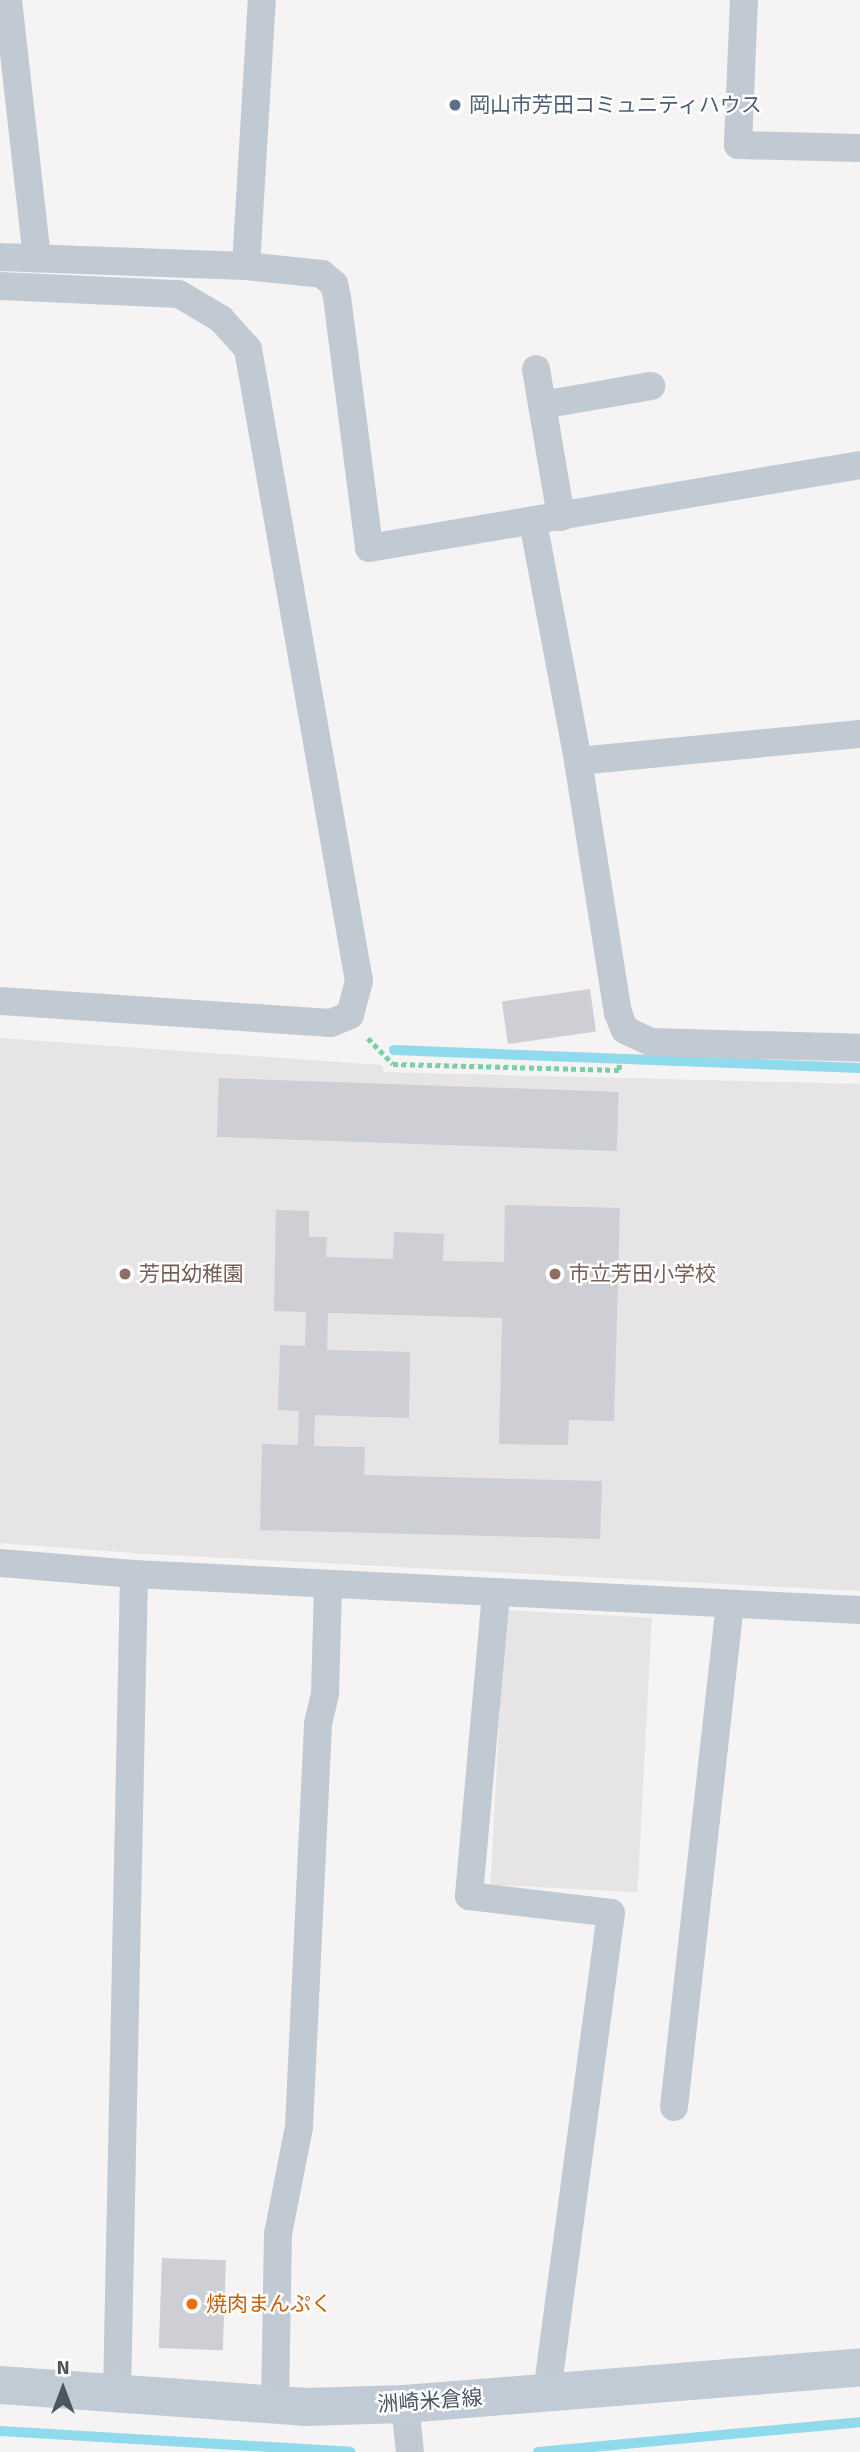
<!DOCTYPE html>
<html>
<head>
<meta charset="utf-8">
<style>
	body { margin:0 }
	#map { position:relative; width:860px; height:2452px; overflow:hidden; background:#f5f3f3; font-family:Signika,"Noto Sans JP",sans-serif }
	div>[style] { position:absolute }
	[style*='--x'] { left:calc(var(--x)*1px); top:calc(var(--y)*1px); width:calc(var(--w)*1px); rotate:calc(var(--a)*1deg) }
	.education>* { inset:0; background:#e6e4e5; transform-origin:0 0 }
	.stream>* { height:10px; margin:-5px; padding:0 5px; transform-origin:5px; border-radius:5px; background:#90daee }
	.building>* { inset:0; background:#cdcfd5; transform-origin:0 0 }
	.path>* { height:4.5px; margin-top:-2.25px; transform-origin:0; background:repeating-linear-gradient(90deg,#7ad0a6 0 5px,transparent 0 8.5px) }
	.minor>* { height:28px; margin:-14px; padding:0 14px; transform-origin:14px; border-radius:14px; background:#c1cad2 }
	.secondary>* { height:38px; margin:-19px; padding:0 19px; transform-origin:19px; border-radius:19px; background:#c1cbd6 }
	.dots>* { width:19px; height:19px; translate:-50% -50%; box-sizing:border-box; border:4px solid #fff; border-radius:50% }
	span { translate:-50% -50%; white-space:nowrap; text-align:center; line-height:1.15; -webkit-text-stroke:5px #fff; paint-order:stroke }
	.service-label { font-size:21px; color:#4e5e75 }
	.left { translate:0 -50%; text-align:left }
	.education-label { font-size:21px; color:#785e54 }
	.food-label { font-size:21px; color:#c56008 }
	.street-label { font-size:21px; color:#4a5661 }
	.north { position:absolute; left:28px; top:2354px; width:70px; height:70px; -webkit-text-stroke:5px #fff; paint-order:stroke; rotate:0deg; font-size:19px; font-weight:700; line-height:28px; text-align:center; color:#4a5661 }
	.north::after { content:''; display:block; margin:auto; width:24px; height:32px; background:#4a5661; clip-path:polygon(50% 0,100% 100%,50% 72%,0 100%) }
</style>
</head>
<body>
<div id="map">
	<div class="education">
		<div style="clip-path:polygon(0 1038px,381px 1065px,384px 1072px,860px 1084px,860px 1591px,148px 1554px,0 1543px)"></div>
		<div style="left:505px;top:1610px;width:147px;height:275px;rotate:3deg"></div>
	</div>
	<div class="stream">
		<div style="--x:394;--y:1050;--w:466;--a:2.2"></div>
		<div style="--x:0;--y:2431;--w:351;--a:3.4"></div>
		<div style="--x:538;--y:2452;--w:323;--a:-5.3"></div>
	</div>
	<div class="building">
		<div style="left:590px;top:989px;width:43px;height:89px;rotate:82deg"></div>
		<div style="left:219px;top:1078px;width:400px;height:59px;rotate:2deg"></div>
		<div style="clip-path:polygon(505px 1205px,620px 1208px,614px 1421px,569px 1420px,568px 1445px,499px 1444px,502px 1318px,328px 1313px,327px 1350px,410px 1352px,409px 1418px,315px 1415px,314px 1446px,365px 1447px,364px 1475px,602px 1481px,600px 1539px,260px 1530px,262px 1444px,298px 1445px,299px 1411px,278px 1410px,280px 1345px,305px 1346px,306px 1312px,274px 1311px,276px 1210px,309px 1211px,309px 1237px,327px 1237px,326px 1257px,393px 1259px,394px 1232px,444px 1234px,443px 1261px,504px 1262px)"></div>
		<div style="left:162px;top:2258px;width:64px;height:90px;rotate:2deg"></div>
	</div>
	<div class="path">
		<div style="--x:368;--y:1038;--w:36;--a:46"></div>
		<div style="--x:393;--y:1064;--w:226;--a:1.5"></div>
		<div style="--x:619;--y:1070;--w:8;--a:-90"></div>
	</div>
	<div class="minor">
		<div style="--x:8;--y:0;--w:260;--a:83.6"></div>
		<div style="--x:744;--y:0;--w:145;--a:92.4"></div>
		<div style="--x:738;--y:145;--w:122;--a:1.4"></div>
		<div style="--x:0;--y:257;--w:246;--a:2.1"></div>
		<div style="--x:246;--y:266;--w:76;--a:6"></div>
		<div style="--x:322;--y:274;--w:16;--a:40"></div>
		<div style="--x:334;--y:284;--w:13;--a:77"></div>
		<div style="--x:337;--y:297;--w:253;--a:82.7"></div>
		<div style="--x:369;--y:548;--w:498;--a:-9.6"></div>
		<div style="--x:246;--y:266;--w:266;--a:-86.6"></div>
		<div style="--x:0;--y:286;--w:179;--a:2.6"></div>
		<div style="--x:179;--y:294;--w:49;--a:30.8"></div>
		<div style="--x:221;--y:319;--w:40;--a:48"></div>
		<div style="--x:248;--y:349;--w:642;--a:80.04"></div>
		<div style="--x:359;--y:981;--w:35;--a:105"></div>
		<div style="--x:350;--y:1015;--w:21;--a:157"></div>
		<div style="--x:331;--y:1023;--w:332;--a:-176.2"></div>
		<div style="--x:536;--y:369;--w:150;--a:80.4"></div>
		<div style="--x:542;--y:405;--w:111;--a:-9.9"></div>
		<div style="--x:533;--y:522;--w:243;--a:79.3"></div>
		<div style="--x:578;--y:761;--w:255;--a:81"></div>
		<div style="--x:618;--y:1013;--w:18;--a:68"></div>
		<div style="--x:625;--y:1030;--w:29;--a:25"></div>
		<div style="--x:651;--y:1042;--w:209;--a:1.6"></div>
		<div style="--x:578;--y:761;--w:283;--a:-5.5"></div>
		<div style="--x:0;--y:1563;--w:134;--a:4.7"></div>
		<div style="--x:134;--y:1574;--w:727;--a:2.84"></div>
		<div style="--x:496;--y:1593;--w:304;--a:95.1"></div>
		<div style="--x:469;--y:1896;--w:143;--a:6.8"></div>
		<div style="--x:611;--y:1913;--w:483;--a:97.6"></div>
		<div style="--x:674;--y:2107;--w:506;--a:-83.65"></div>
		<div style="--x:117;--y:2393;--w:819;--a:-88.81"></div>
		<div style="--x:405;--y:2404;--w:48;--a:84.1"></div>
		<div style="--x:275;--y:2405;--w:171;--a:-89"></div>
		<div style="--x:278;--y:2234;--w:109;--a:-78.9"></div>
		<div style="--x:299;--y:2127;--w:403;--a:-87.3"></div>
		<div style="--x:318;--y:1724;--w:31;--a:-77"></div>
		<div style="--x:325;--y:1694;--w:110;--a:-88.4"></div>
	</div>
	<div class="secondary">
		<div style="--x:0;--y:2385;--w:305;--a:4.1"></div>
		<div style="--x:304;--y:2407;--w:101;--a:-1.7"></div>
		<div style="--x:405;--y:2404;--w:457;--a:-4.6"></div>
	</div>
	<div class="dots">
		<div style="left:455px;top:105px;background:#5c6f8a"></div>
		<div style="left:125px;top:1274px;background:#8d6e63"></div>
		<div style="left:555px;top:1274px;background:#8d6e63"></div>
		<div style="left:192px;top:2304px;background:#e8710a"></div>
	</div>
	<div class="service-label">
		<span class="left" style="left:469px;top:105px">岡山市芳田コミュニティハウス</span>
	</div>
	<div class="education-label">
		<span class="left" style="left:139px;top:1274px">芳田幼稚園</span>
		<span class="left" style="left:569px;top:1274px">市立芳田小学校</span>
	</div>
	<div class="food-label">
		<span class="left" style="left:206px;top:2304px">焼肉まんぷく</span>
	</div>
	<div class="street-label">
		<span style="left:430px;top:2401px;rotate:-4deg">洲崎米倉線</span>
	</div>
	<div class="north">N</div>
</div>
</body>
</html>
